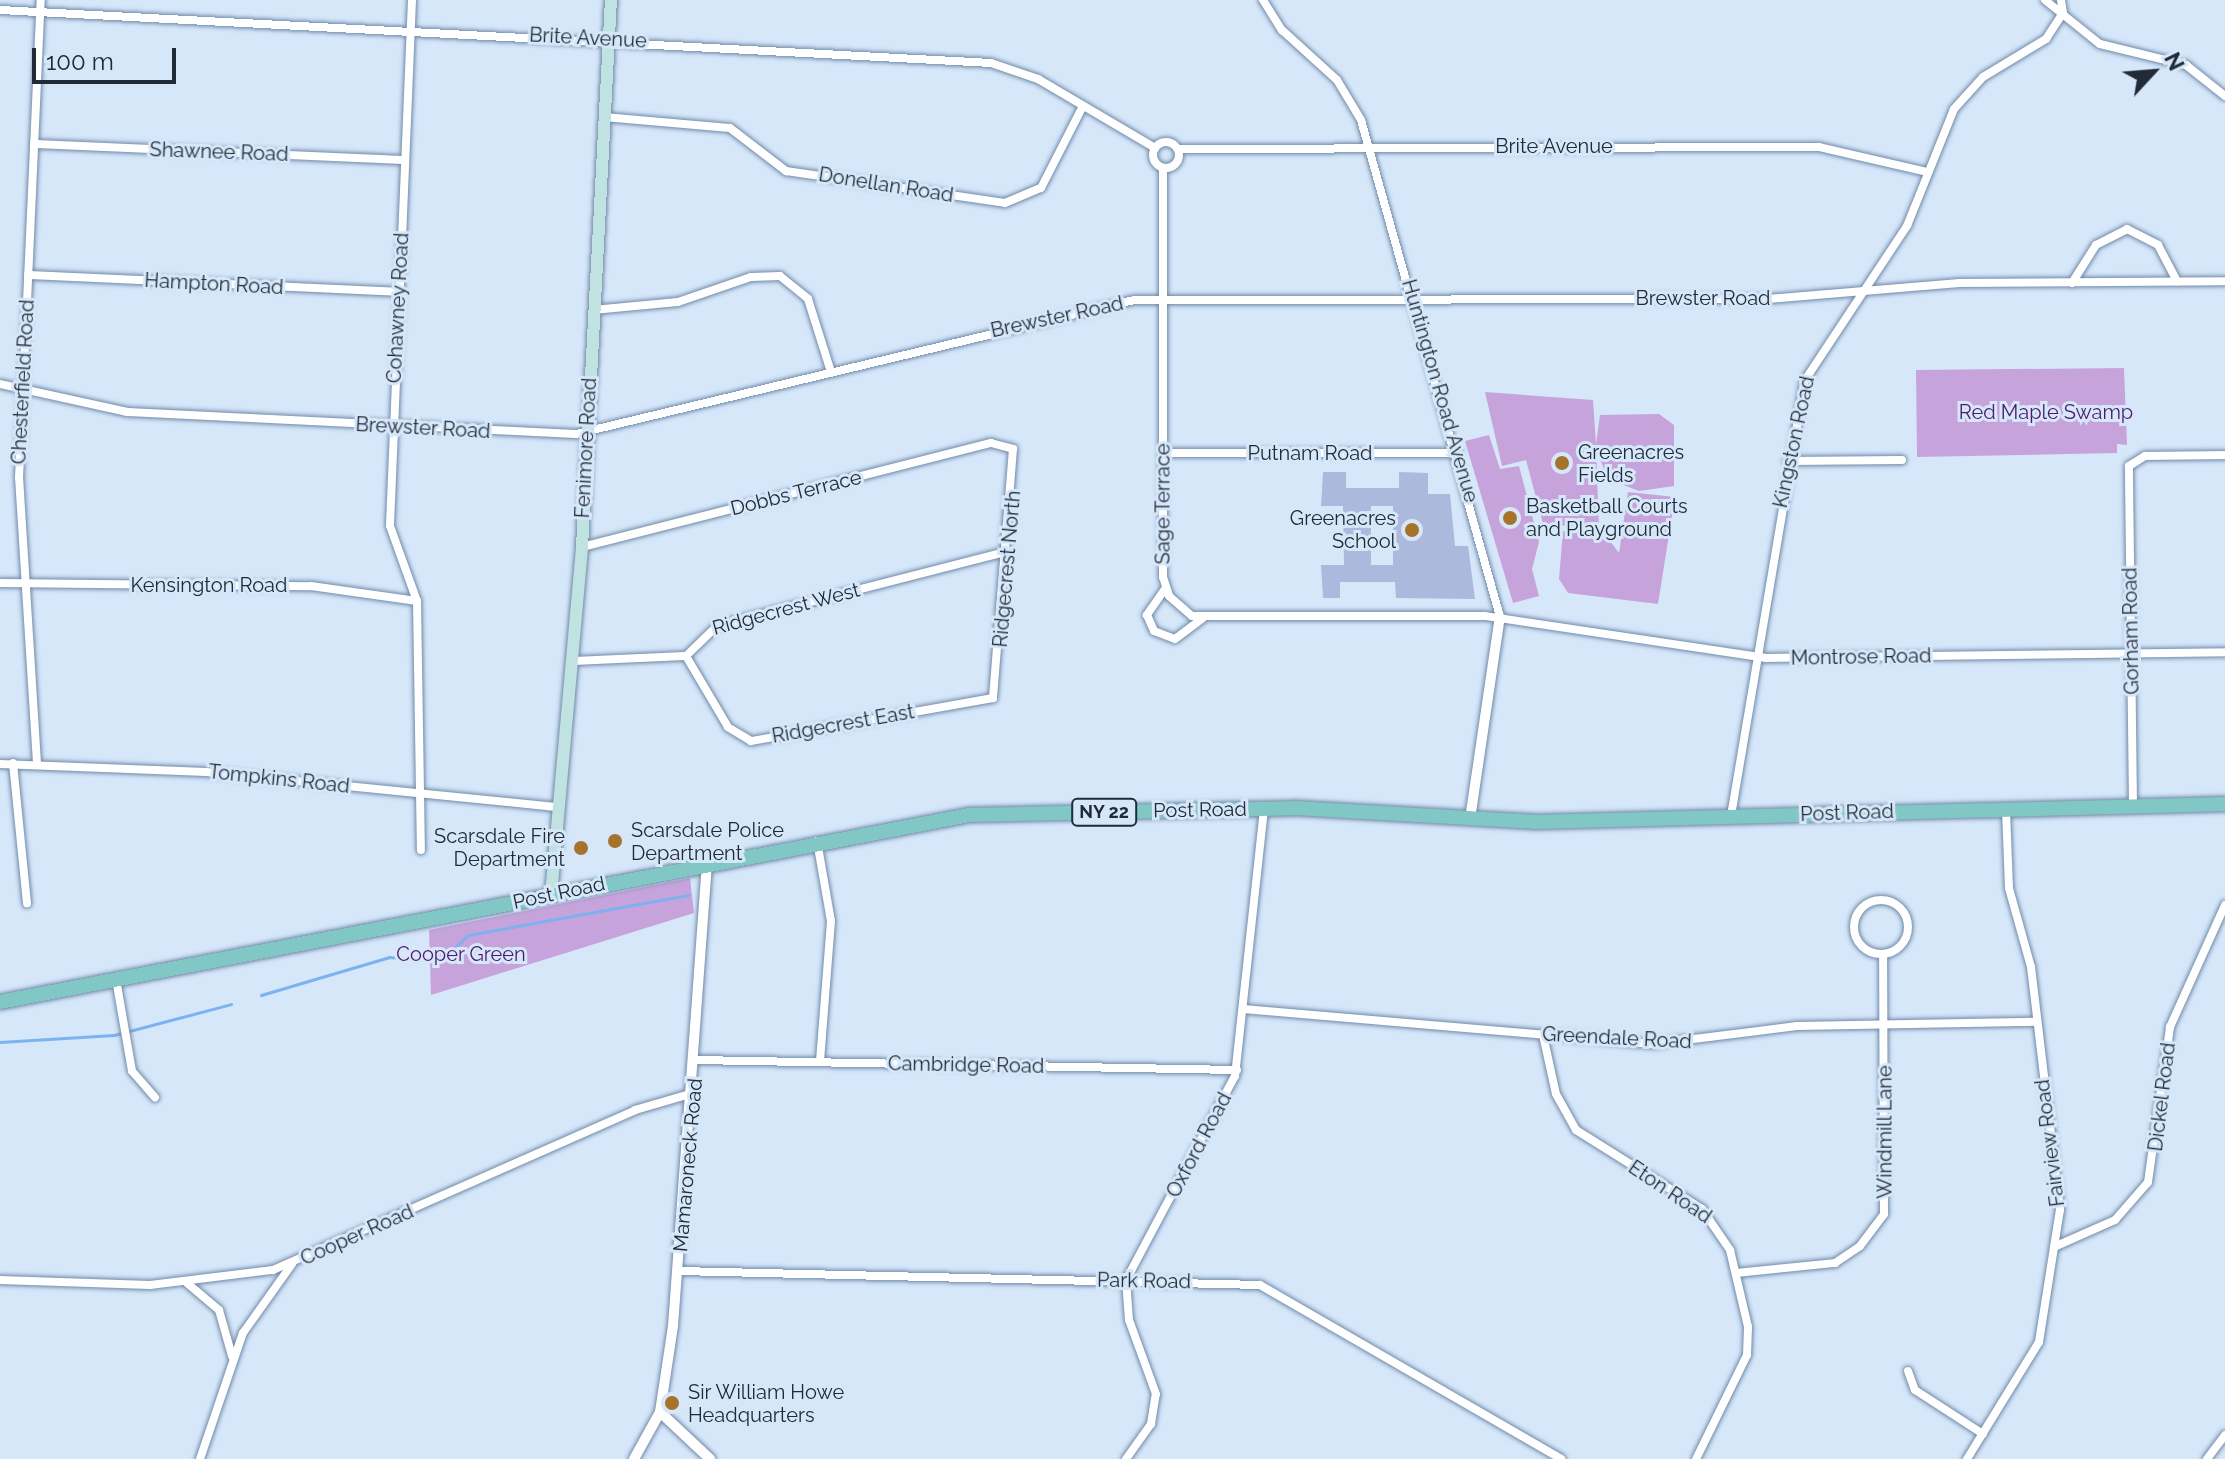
<!DOCTYPE html>
<html>
<head>
<meta charset="utf-8">
<style>
	body { margin:0 }
	#map { position:relative; width:2225px; height:1459px; overflow:hidden; background:#d6e7fa; font-family:Raleway,sans-serif }
	div>[style] { position:absolute }
	[style*='--x'] { left:calc(var(--x)*1px); top:calc(var(--y)*1px); width:calc(var(--w)*1px); rotate:calc(var(--a)*1deg) }
	.green>* { inset:0; background:#c6a4db }
	.stream>* { height:3px; margin:-1.5px; padding:0 1.5px; transform-origin:1.5px; border-radius:1.5px; background:#7bb2ef }
	.building>* { inset:0; background:#adb8dd }
	.roads { filter:drop-shadow(0 0 2px #718aa8) drop-shadow(0 0 2px #718aa8) }
	.minor>* { height:8px; margin:-4px; padding:0 4px; transform-origin:4px; border-radius:4px; background:#fff }
	.minor>.ring { margin:-4px; padding:0; box-sizing:content-box; background:none; border:8px solid #fff; border-radius:50% }
	.tertiary>* { height:10px; margin:-5px; padding:0 5px; transform-origin:5px; border-radius:5px; background:#fff }
	.secondary>* { height:12px; margin:-6px; padding:0 6px; transform-origin:6px; border-radius:6px; background:#c0e3e2 }
	.primary>* { height:14px; margin:-7px; padding:0 7px; transform-origin:7px; border-radius:7px; background:#80c7c5 }
	.dots>* { width:22px; height:22px; translate:-50% -50%; box-sizing:border-box; border:4px solid #d6e7fa; border-radius:50% }
	span { translate:-50% -50%; white-space:nowrap; text-align:center; line-height:1.15; -webkit-text-stroke:6px #d6e7fa; paint-order:stroke }
	.shield-label span { padding:2px 6px; background:#d6e7fa; border:2px solid; border-radius:6px; -webkit-text-stroke-width:0 }
	.shield-label { font-size:18px; color:#202b37; font-weight:700 }
	.street-label { font-size:20px; color:#202b37 }
	.park-label { font-size:20px; color:#4f1a6a }
	.poi-label { font-size:20px; color:#202b37 }
	.left { translate:0 -50%; text-align:left }
	.right { translate:-100% -50%; text-align:right }
	.north { position:absolute; left:2113px; top:32px; width:80px; height:80px; -webkit-text-stroke:6px #d6e7fa; paint-order:stroke; rotate:64deg; font-size:22px; font-weight:700; line-height:32px; text-align:center; color:#202b37 }
	.north::after { content:''; display:block; margin:auto; width:28px; height:36px; background:#202b37; clip-path:polygon(50% 0,100% 100%,50% 72%,0 100%) }
	.scale { position:absolute; left:32px; top:48px; width:144px; height:36px; box-sizing:border-box; border:4px solid #202b37; border-top:0; padding-left:10px; font-size:24px; line-height:28px; white-space:nowrap; color:#202b37; -webkit-text-stroke:6px #d6e7fa; paint-order:stroke }
</style>
</head>
<body>
<div id="map">
	<div class="green">
		<div style="clip-path:polygon(2124px 368px,2127px 445px,2117px 444px,2117px 453px,1917px 457px,1916px 370px)"></div>
		<div style="clip-path:polygon(1485px 392px,1593px 400px,1596px 444px,1600px 415px,1659px 414px,1674px 425px,1674px 486px,1639px 491px,1608px 479px,1596px 449px,1599px 528px,1543px 524px,1526px 460px,1502px 466px)"></div>
		<div style="clip-path:polygon(1489px 435px,1500px 469px,1519px 466px,1539px 542px,1532px 569px,1539px 596px,1513px 603px,1465px 441px)"></div>
		<div style="clip-path:polygon(1628px 492px,1675px 497px,1658px 604px,1568px 593px,1559px 579px,1563px 531px,1607px 537px,1619px 553px)"></div>
		<div style="clip-path:polygon(690px 878px,694px 913px,431px 995px,429px 930px)"></div>
	</div>
	<div class="stream">
		<div style="--x:261;--y:995;--w:134;--a:-16.5"></div>
		<div style="--x:389;--y:957;--w:51;--a:4.5"></div>
		<div style="--x:440;--y:961;--w:38;--a:-43"></div>
		<div style="--x:468;--y:935;--w:224;--a:-10.3"></div>
		<div style="--x:0;--y:1042;--w:114;--a:-3.5"></div>
		<div style="--x:114;--y:1035;--w:121;--a:-14.8"></div>
	</div>
	<div class="building">
		<div style="clip-path:polygon(evenodd,1323px 472px,1346px 472px,1346px 488px,1399px 488px,1399px 472px,1428px 473px,1428px 494px,1450px 494px,1455px 546px,1468px 546px,1475px 599px,1396px 598px,1395px 582px,1340px 582px,1340px 598px,1323px 598px,1321px 565px,1344px 565px,1343px 506px,1321px 506px,1323px 472px,1371px 506px,1393px 506px,1393px 565px,1371px 565px,1371px 506px)"></div>
	</div>
	<div class="roads">
		<div class="minor">
			<div style="--x:412;--y:0;--w:526;--a:92.4"></div>
			<div style="--x:390;--y:526;--w:80;--a:70.2"></div>
			<div style="--x:417;--y:601;--w:249;--a:89.1"></div>
			<div style="--x:1263;--y:0;--w:36;--a:58"></div>
			<div style="--x:1282;--y:30;--w:74;--a:42.3"></div>
			<div style="--x:1337;--y:80;--w:47;--a:59"></div>
			<div style="--x:1361;--y:120;--w:516;--a:74.37"></div>
			<div style="--x:2045;--y:0;--w:70;--a:38.7"></div>
			<div style="--x:2100;--y:44;--w:89;--a:13.7"></div>
			<div style="--x:2186;--y:65;--w:50;--a:38.5"></div>
			<div style="--x:0;--y:10;--w:992;--a:3.06"></div>
			<div style="--x:991;--y:63;--w:50;--a:18.8"></div>
			<div style="--x:1038;--y:79;--w:136;--a:30.5"></div>
			<div style="--x:604;--y:117;--w:126;--a:5"></div>
			<div style="--x:730;--y:128;--w:71;--a:37.5"></div>
			<div style="--x:786;--y:171;--w:221;--a:8.3"></div>
			<div style="--x:1005;--y:203;--w:39;--a:-23"></div>
			<div style="--x:1041;--y:188;--w:90;--a:-62.9"></div>
			<div class="ring" style="left:1153px;top:142px;width:18px;height:18px"></div>
			<div style="--x:34;--y:144;--w:371;--a:2.5"></div>
			<div style="--x:1178;--y:149;--w:641;--a:-0.18"></div>
			<div style="--x:1819;--y:147;--w:111;--a:13"></div>
			<div style="--x:1163;--y:168;--w:409;--a:90"></div>
			<div style="--x:1163;--y:577;--w:20;--a:72"></div>
			<div style="--x:1169;--y:596;--w:30;--a:41"></div>
			<div style="--x:1192;--y:616;--w:293;--a:0"></div>
			<div style="--x:1485;--y:616;--w:284;--a:8.5"></div>
			<div style="--x:1766;--y:658;--w:459;--a:-0.7"></div>
			<div style="--x:28;--y:275;--w:371;--a:2.6"></div>
			<div style="--x:2072;--y:283;--w:45;--a:-57.7"></div>
			<div style="--x:2096;--y:245;--w:35;--a:-27"></div>
			<div style="--x:2127;--y:229;--w:35;--a:27"></div>
			<div style="--x:2158;--y:245;--w:41;--a:62.2"></div>
			<div style="--x:593;--y:310;--w:85;--a:-5.4"></div>
			<div style="--x:678;--y:302;--w:77;--a:-18.9"></div>
			<div style="--x:751;--y:277;--w:29;--a:-2"></div>
			<div style="--x:780;--y:276;--w:36;--a:39"></div>
			<div style="--x:808;--y:299;--w:77;--a:72.5"></div>
			<div style="--x:0;--y:384;--w:130;--a:12.4"></div>
			<div style="--x:127;--y:412;--w:450;--a:2.8"></div>
			<div style="--x:576;--y:434;--w:574;--a:-13.5"></div>
			<div style="--x:1134;--y:300;--w:634;--a:-0.09"></div>
			<div style="--x:1768;--y:299;--w:192;--a:-4.8"></div>
			<div style="--x:1959;--y:283;--w:266;--a:-0.4"></div>
			<div style="--x:1163;--y:453;--w:295;--a:0"></div>
			<div style="--x:1788;--y:461;--w:114;--a:-0.5"></div>
			<div style="--x:582;--y:547;--w:422;--a:-14.3"></div>
			<div style="--x:991;--y:443;--w:23;--a:15"></div>
			<div style="--x:1013;--y:449;--w:250;--a:94.6"></div>
			<div style="--x:993;--y:698;--w:246;--a:169.9"></div>
			<div style="--x:751;--y:741;--w:27;--a:-149"></div>
			<div style="--x:728;--y:727;--w:82;--a:-120.6"></div>
			<div style="--x:0;--y:583;--w:311;--a:0.6"></div>
			<div style="--x:311;--y:586;--w:107;--a:8.1"></div>
			<div style="--x:1165;--y:589;--w:32;--a:125"></div>
			<div style="--x:1147;--y:615;--w:17;--a:66"></div>
			<div style="--x:1154;--y:631;--w:22;--a:21"></div>
			<div style="--x:1175;--y:639;--w:35;--a:-37"></div>
			<div style="--x:686;--y:656;--w:43;--a:-44.1"></div>
			<div style="--x:717;--y:626;--w:301;--a:-14.4"></div>
			<div style="--x:572;--y:661;--w:114;--a:-2.5"></div>
			<div style="--x:13;--y:763;--w:141;--a:84.3"></div>
			<div style="--x:37;--y:763;--w:286;--a:-93.6"></div>
			<div style="--x:19;--y:478;--w:479;--a:-87.4"></div>
			<div style="--x:0;--y:764;--w:206;--a:2.2"></div>
			<div style="--x:206;--y:772;--w:354;--a:5.7"></div>
			<div style="--x:2133;--y:805;--w:339;--a:-90.7"></div>
			<div style="--x:2129;--y:466;--w:19;--a:-32"></div>
			<div style="--x:2145;--y:456;--w:80;--a:-0.7"></div>
			<div style="--x:1731;--y:816;--w:442;--a:-80.4"></div>
			<div style="--x:1805;--y:380;--w:185;--a:-56.5"></div>
			<div style="--x:1907;--y:226;--w:126;--a:-68.1"></div>
			<div style="--x:1954;--y:109;--w:43;--a:-47.8"></div>
			<div style="--x:1983;--y:77;--w:74;--a:-31.1"></div>
			<div style="--x:2046;--y:39;--w:31;--a:-57"></div>
			<div style="--x:2063;--y:13;--w:13;--a:-99"></div>
			<div style="--x:817;--y:841;--w:81;--a:80.1"></div>
			<div style="--x:831;--y:921;--w:141;--a:94.5"></div>
			<div class="ring" style="left:1854px;top:900px;width:46px;height:46px"></div>
			<div style="--x:117;--y:985;--w:87;--a:80.1"></div>
			<div style="--x:132;--y:1071;--w:35;--a:49"></div>
			<div style="--x:1243;--y:1009;--w:411;--a:4.9"></div>
			<div style="--x:1653;--y:1044;--w:145;--a:-7.1"></div>
			<div style="--x:1797;--y:1026;--w:240;--a:-1"></div>
			<div style="--x:1543;--y:1035;--w:60;--a:77.6"></div>
			<div style="--x:1556;--y:1094;--w:41;--a:60.9"></div>
			<div style="--x:1576;--y:1130;--w:149;--a:32.1"></div>
			<div style="--x:1702;--y:1209;--w:50;--a:55.7"></div>
			<div style="--x:1730;--y:1250;--w:79;--a:76.8"></div>
			<div style="--x:1748;--y:1327;--w:28;--a:92"></div>
			<div style="--x:1747;--y:1355;--w:116;--a:116.1"></div>
			<div style="--x:696;--y:1060;--w:541;--a:1.06"></div>
			<div style="--x:2054;--y:1247;--w:67;--a:-23.9"></div>
			<div style="--x:2115;--y:1220;--w:50;--a:-49"></div>
			<div style="--x:2148;--y:1182;--w:157;--a:-81.9"></div>
			<div style="--x:2170;--y:1027;--w:134;--a:-65.7"></div>
			<div style="--x:679;--y:1271;--w:581;--a:1.38"></div>
			<div style="--x:1260;--y:1285;--w:348;--a:30"></div>
			<div style="--x:1736;--y:1273;--w:100;--a:-5.8"></div>
			<div style="--x:1835;--y:1263;--w:30;--a:-34"></div>
			<div style="--x:1860;--y:1246;--w:40;--a:-53"></div>
			<div style="--x:1884;--y:1214;--w:260;--a:-90.2"></div>
			<div style="--x:0;--y:1280;--w:150;--a:1.9"></div>
			<div style="--x:150;--y:1285;--w:124;--a:-7"></div>
			<div style="--x:273;--y:1270;--w:396;--a:-23.8"></div>
			<div style="--x:635;--y:1110;--w:60;--a:-16.3"></div>
			<div style="--x:187;--y:1283;--w:42;--a:40.2"></div>
			<div style="--x:219;--y:1310;--w:48;--a:74.2"></div>
			<div style="--x:1908;--y:1371;--w:20;--a:70"></div>
			<div style="--x:1915;--y:1390;--w:81;--a:32.9"></div>
			<div style="--x:200;--y:1459;--w:133;--a:-71.2"></div>
			<div style="--x:243;--y:1333;--w:85;--a:-54.6"></div>
			<div style="--x:1126;--y:1459;--w:43;--a:-54.5"></div>
			<div style="--x:1151;--y:1424;--w:30;--a:-81"></div>
			<div style="--x:1156;--y:1394;--w:79;--a:-110"></div>
			<div style="--x:1129;--y:1320;--w:40;--a:-94.3"></div>
			<div style="--x:1126;--y:1280;--w:231;--a:-61.9"></div>
			<div style="--x:1235;--y:1076;--w:270;--a:-83.8"></div>
			<div style="--x:1967;--y:1459;--w:137;--a:-58.4"></div>
			<div style="--x:2039;--y:1342;--w:134;--a:-81"></div>
			<div style="--x:2060;--y:1210;--w:245;--a:-96.8"></div>
			<div style="--x:2031;--y:967;--w:82;--a:-105.6"></div>
			<div style="--x:2009;--y:888;--w:79;--a:-92.2"></div>
			<div style="--x:2207;--y:1459;--w:30;--a:-53"></div>
		</div>
		<div class="tertiary">
			<div style="--x:1470;--y:819;--w:204;--a:-81.6"></div>
			<div style="--x:660;--y:1412;--w:69;--a:43.2"></div>
			<div style="--x:634;--y:1459;--w:54;--a:-61"></div>
			<div style="--x:660;--y:1412;--w:87;--a:-81.4"></div>
			<div style="--x:673;--y:1326;--w:464;--a:-85.8"></div>
		</div>
		<div class="secondary">
			<div style="--x:551;--y:895;--w:349;--a:-84.9"></div>
			<div style="--x:582;--y:547;--w:548;--a:-86.97"></div>
		</div>
		<div class="primary">
			<div style="--x:0;--y:1002;--w:987;--a:-10.92"></div>
			<div style="--x:969;--y:815;--w:326;--a:-1.2"></div>
			<div style="--x:1295;--y:808;--w:240;--a:3.3"></div>
			<div style="--x:1535;--y:822;--w:690;--a:-1.49"></div>
		</div>
	</div>
	<div class="dots">
		<div style="left:1562px;top:463px;background:#a6732b"></div>
		<div style="left:1510px;top:518px;background:#a6732b"></div>
		<div style="left:1412px;top:530px;background:#a6732b"></div>
		<div style="left:615px;top:841px;background:#a6732b"></div>
		<div style="left:581px;top:848px;background:#a6732b"></div>
		<div style="left:672px;top:1403px;background:#a6732b"></div>
	</div>
	<div class="shield-label">
		<span style="left:1104px;top:812px">NY 22</span>
	</div>
	<div class="street-label">
		<span style="left:588px;top:38px;rotate:3deg">Brite Avenue</span>
		<span style="left:1554px;top:146px">Brite Avenue</span>
		<span style="left:219px;top:152px;rotate:2deg">Shawnee Road</span>
		<span style="left:886px;top:185px;rotate:9deg">Donellan Road</span>
		<span style="left:214px;top:284px;rotate:3deg">Hampton Road</span>
		<span style="left:1703px;top:298px">Brewster Road</span>
		<span style="left:398px;top:308px;rotate:-87deg">Cohawney Road</span>
		<span style="left:1057px;top:317px;rotate:-12deg">Brewster Road</span>
		<span style="left:23px;top:382px;rotate:-87deg">Chesterfield Road</span>
		<span style="left:1440px;top:391px;rotate:74deg">Huntington Road Avenue</span>
		<span style="left:423px;top:428px;rotate:3deg">Brewster Road</span>
		<span style="left:1794px;top:442px;rotate:-78deg">Kingston Road</span>
		<span style="left:586px;top:448px;rotate:-87deg">Fenimore Road</span>
		<span style="left:1310px;top:453px">Putnam Road</span>
		<span style="left:796px;top:493px;rotate:-14deg">Dobbs Terrace</span>
		<span style="left:1163px;top:504px;rotate:-90deg">Sage Terrace</span>
		<span style="left:1007px;top:569px;rotate:-85deg">Ridgecrest North</span>
		<span style="left:209px;top:585px">Kensington Road</span>
		<span style="left:786px;top:609px;rotate:-15deg">Ridgecrest West</span>
		<span style="left:2131px;top:631px;rotate:-91deg">Gorham Road</span>
		<span style="left:1861px;top:657px;rotate:-1deg">Montrose Road</span>
		<span style="left:843px;top:724px;rotate:-10deg">Ridgecrest East</span>
		<span style="left:279px;top:779px;rotate:6deg">Tompkins Road</span>
		<span style="left:1200px;top:810px;rotate:-1deg">Post Road</span>
		<span style="left:1847px;top:813px;rotate:-2deg">Post Road</span>
		<span style="left:559px;top:893px;rotate:-12deg">Post Road</span>
		<span style="left:1617px;top:1038px;rotate:3deg">Greendale Road</span>
		<span style="left:966px;top:1065px;rotate:1deg">Cambridge Road</span>
		<span style="left:2162px;top:1097px;rotate:-83deg">Dickel Road</span>
		<span style="left:1885px;top:1132px;rotate:-90deg">Windmill Lane</span>
		<span style="left:2050px;top:1143px;rotate:-97deg">Fairview Road</span>
		<span style="left:1199px;top:1145px;rotate:-62deg">Oxford Road</span>
		<span style="left:688px;top:1165px;rotate:-85deg">Mamaroneck Road</span>
		<span style="left:1670px;top:1192px;rotate:34deg">Eton Road</span>
		<span style="left:357px;top:1235px;rotate:-24deg">Cooper Road</span>
		<span style="left:1144px;top:1281px;rotate:1deg">Park Road</span>
	</div>
	<div class="park-label">
		<span style="left:2046px;top:412px">Red Maple Swamp</span>
		<span style="left:461px;top:954px">Cooper Green</span>
	</div>
	<div class="poi-label">
		<span class="left" style="left:1578px;top:464px">Greenacres<br>Fields</span>
		<span class="left" style="left:1526px;top:518px">Basketball Courts<br>and Playground</span>
		<span class="right" style="left:1396px;top:530px">Greenacres<br>School</span>
		<span class="left" style="left:631px;top:842px">Scarsdale Police<br>Department</span>
		<span class="right" style="left:565px;top:848px">Scarsdale Fire<br>Department</span>
		<span class="left" style="left:688px;top:1404px">Sir William Howe<br>Headquarters</span>
	</div>
	<div class="north">N</div>
	<div class="scale">100 m</div>
</div>
</body>
</html>
